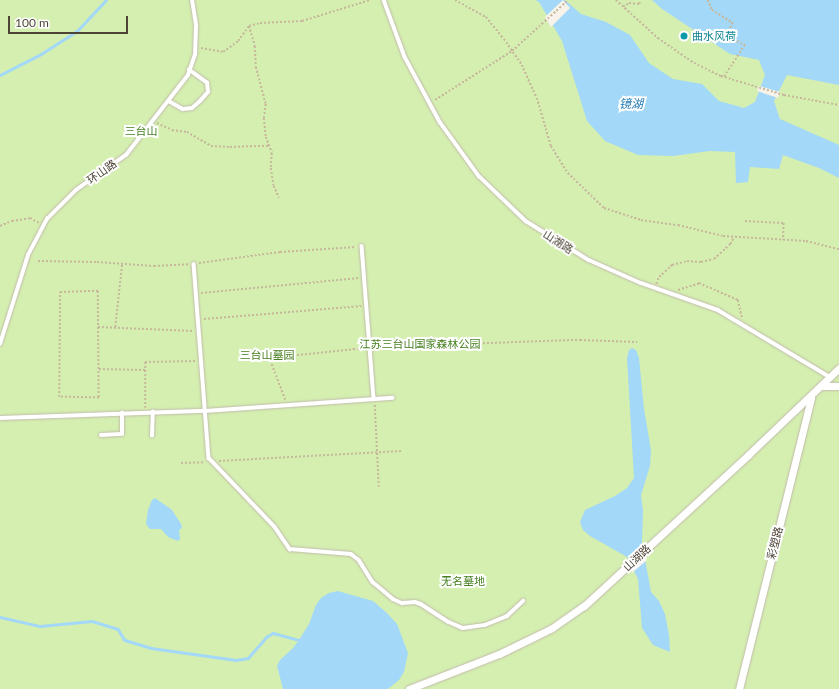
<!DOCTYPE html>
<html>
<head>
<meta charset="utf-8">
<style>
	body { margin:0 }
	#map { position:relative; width:839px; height:689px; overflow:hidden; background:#f7f3eb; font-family:Lato,"Noto Sans SC",sans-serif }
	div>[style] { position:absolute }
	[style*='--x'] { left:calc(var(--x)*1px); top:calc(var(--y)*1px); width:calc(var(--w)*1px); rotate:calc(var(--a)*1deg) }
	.green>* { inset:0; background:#d4efb0; transform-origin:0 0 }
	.water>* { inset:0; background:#a3d8f8 }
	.pier>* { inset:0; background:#f7f3eb }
	.stream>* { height:2.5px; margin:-1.25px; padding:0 1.25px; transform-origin:1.25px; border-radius:1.25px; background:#a3d8f8 }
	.path>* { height:1.5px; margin-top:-0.75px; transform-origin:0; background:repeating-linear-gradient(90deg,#c7b79c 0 2px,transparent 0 4px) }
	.roads { filter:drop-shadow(0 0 1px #c4bbac) drop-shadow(0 0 1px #c4bbac) }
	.service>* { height:3.5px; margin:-1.75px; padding:0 1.75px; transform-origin:1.75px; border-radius:1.75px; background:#fff }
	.minor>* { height:7px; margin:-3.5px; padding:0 3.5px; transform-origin:3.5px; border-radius:3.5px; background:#fff }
	.dots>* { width:11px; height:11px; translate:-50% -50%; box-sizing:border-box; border:2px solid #fff; border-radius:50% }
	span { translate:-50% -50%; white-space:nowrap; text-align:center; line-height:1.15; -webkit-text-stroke:4px #fff; paint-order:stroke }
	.culture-label { font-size:11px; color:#0d838f }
	.left { translate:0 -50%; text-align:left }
	.park-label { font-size:11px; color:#488022 }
	.street-label { font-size:11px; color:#4d4437 }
	.water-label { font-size:12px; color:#217ab4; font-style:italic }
	.scale { position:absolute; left:8px; top:16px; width:120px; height:18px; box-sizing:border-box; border:2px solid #4d4437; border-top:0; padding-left:5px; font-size:12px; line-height:14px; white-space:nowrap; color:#4d4437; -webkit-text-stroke:3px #fff; paint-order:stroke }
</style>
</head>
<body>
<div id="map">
	<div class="green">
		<div style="left:0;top:0;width:839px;height:689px"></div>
	</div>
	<div class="water">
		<div style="clip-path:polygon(535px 0,565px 0,581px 14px,606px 22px,630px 35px,649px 63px,673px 79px,702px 84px,719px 101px,744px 108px,755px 102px,765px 75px,759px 60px,730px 54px,662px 9px,652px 0,839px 0,839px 85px,787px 75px,774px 101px,780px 119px,839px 145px,839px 178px,819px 168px,783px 155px,779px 169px,750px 167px,748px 182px,736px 183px,735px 152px,710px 151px,673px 156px,638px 155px,605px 141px,587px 121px,562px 41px,539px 2px)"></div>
		<div style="clip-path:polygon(632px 348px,636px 350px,639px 358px,644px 409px,651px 450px,650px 466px,641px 495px,643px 511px,642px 543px,651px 592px,659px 601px,665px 614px,669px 635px,670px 652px,653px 645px,642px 628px,638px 579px,627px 557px,590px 536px,583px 530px,580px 522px,585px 510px,615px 496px,627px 488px,634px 478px,627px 358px,629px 350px)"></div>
		<div style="clip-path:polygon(155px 498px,172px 510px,181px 524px,182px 528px,179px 530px,180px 539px,178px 541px,168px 537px,161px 529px,150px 529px,146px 524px,148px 510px,152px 500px)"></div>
		<div style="clip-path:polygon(338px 591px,373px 601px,387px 613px,397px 624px,408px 653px,404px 672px,399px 680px,388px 689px,283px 689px,277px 666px,280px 660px,293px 648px,299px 640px,309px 624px,316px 605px,321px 598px,329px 593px)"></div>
	</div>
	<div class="pier">
		<div style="clip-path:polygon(563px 0,570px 8px,551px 27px,545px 17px)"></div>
		<div style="clip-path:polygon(759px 86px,780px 92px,778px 98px,757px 91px)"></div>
		<div style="clip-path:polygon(645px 546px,647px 560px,632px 573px,627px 562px)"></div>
	</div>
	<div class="stream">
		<div style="--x:0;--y:75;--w:46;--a:-27.1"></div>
		<div style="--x:41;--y:54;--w:43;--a:-32.6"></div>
		<div style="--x:77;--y:31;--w:42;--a:-46.9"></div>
		<div style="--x:0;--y:617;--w:41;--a:12.7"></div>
		<div style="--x:40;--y:626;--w:52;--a:-5.5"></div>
		<div style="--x:92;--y:621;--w:27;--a:17"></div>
		<div style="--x:118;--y:629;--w:13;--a:58"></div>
		<div style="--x:125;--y:640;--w:27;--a:17"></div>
		<div style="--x:151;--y:648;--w:86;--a:8"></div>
		<div style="--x:236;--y:660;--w:12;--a:-9"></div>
		<div style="--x:248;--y:658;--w:28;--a:-49"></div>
		<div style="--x:266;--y:637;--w:8;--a:-30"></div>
		<div style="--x:273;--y:633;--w:27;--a:15"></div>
	</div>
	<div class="path">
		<div style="--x:455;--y:0;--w:35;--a:29"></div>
		<div style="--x:486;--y:17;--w:28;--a:51"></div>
		<div style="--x:504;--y:39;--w:32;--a:55"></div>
		<div style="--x:522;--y:65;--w:36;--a:66"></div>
		<div style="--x:537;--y:98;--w:50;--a:73.7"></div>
		<div style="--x:551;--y:146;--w:32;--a:58"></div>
		<div style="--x:568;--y:173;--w:50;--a:44.2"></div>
		<div style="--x:604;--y:208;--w:39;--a:18"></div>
		<div style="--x:641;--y:220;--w:37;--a:8"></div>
		<div style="--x:678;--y:225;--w:46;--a:13.7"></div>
		<div style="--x:723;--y:236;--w:83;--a:3.4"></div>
		<div style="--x:806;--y:241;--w:34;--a:14"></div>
		<div style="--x:616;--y:0;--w:57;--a:42.1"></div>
		<div style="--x:658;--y:38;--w:44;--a:34.8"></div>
		<div style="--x:694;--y:63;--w:30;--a:26"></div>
		<div style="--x:721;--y:76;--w:66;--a:16.8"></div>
		<div style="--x:784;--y:95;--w:56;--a:10.3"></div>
		<div style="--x:708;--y:0;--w:11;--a:68"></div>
		<div style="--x:712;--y:10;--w:25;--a:32"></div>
		<div style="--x:733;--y:23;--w:15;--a:118"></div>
		<div style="--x:726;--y:36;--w:21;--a:25"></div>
		<div style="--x:745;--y:45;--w:38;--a:123"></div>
		<div style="--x:623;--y:7;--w:7;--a:-34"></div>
		<div style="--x:629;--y:3;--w:10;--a:6"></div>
		<div style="--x:639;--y:4;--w:4;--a:-76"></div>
		<div style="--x:249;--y:26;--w:21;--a:73"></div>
		<div style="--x:255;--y:46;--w:21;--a:87"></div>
		<div style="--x:256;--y:67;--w:38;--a:75"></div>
		<div style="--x:266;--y:104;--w:14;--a:98"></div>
		<div style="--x:264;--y:118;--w:19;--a:84"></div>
		<div style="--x:266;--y:137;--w:17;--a:69"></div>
		<div style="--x:272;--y:153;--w:15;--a:94"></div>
		<div style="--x:271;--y:168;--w:18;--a:81"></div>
		<div style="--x:274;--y:186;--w:13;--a:67"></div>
		<div style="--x:201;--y:48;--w:22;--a:10"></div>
		<div style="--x:223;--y:52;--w:19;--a:-36"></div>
		<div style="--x:238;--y:41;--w:19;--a:-54"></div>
		<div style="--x:249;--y:26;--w:11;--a:-15"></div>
		<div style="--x:260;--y:23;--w:42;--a:-2.7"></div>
		<div style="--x:302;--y:21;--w:71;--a:-17.2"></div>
		<div style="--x:435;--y:100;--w:91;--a:-32.5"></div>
		<div style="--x:512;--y:51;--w:76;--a:-42.3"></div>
		<div style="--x:157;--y:123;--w:17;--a:25"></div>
		<div style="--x:172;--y:130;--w:15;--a:8"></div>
		<div style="--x:187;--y:132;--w:28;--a:30"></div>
		<div style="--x:211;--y:146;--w:19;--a:3"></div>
		<div style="--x:230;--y:147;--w:38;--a:-2"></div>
		<div style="--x:745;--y:221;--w:39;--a:3"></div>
		<div style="--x:784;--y:223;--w:17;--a:93"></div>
		<div style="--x:0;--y:226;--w:13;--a:-23"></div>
		<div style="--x:12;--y:221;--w:18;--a:-9"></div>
		<div style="--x:30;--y:218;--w:10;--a:29"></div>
		<div style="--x:38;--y:261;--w:59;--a:1"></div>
		<div style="--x:97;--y:262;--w:57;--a:4"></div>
		<div style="--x:154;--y:266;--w:35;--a:-3"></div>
		<div style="--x:199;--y:263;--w:82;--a:-7.7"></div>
		<div style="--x:280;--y:252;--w:76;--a:-3.8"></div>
		<div style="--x:656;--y:284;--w:8;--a:-67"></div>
		<div style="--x:659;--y:277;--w:18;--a:-43"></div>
		<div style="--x:672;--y:265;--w:16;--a:-15"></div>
		<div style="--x:687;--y:261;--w:14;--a:4"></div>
		<div style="--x:701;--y:262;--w:13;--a:-13"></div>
		<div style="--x:714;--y:259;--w:22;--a:-43"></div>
		<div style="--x:730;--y:244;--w:8;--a:-60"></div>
		<div style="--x:678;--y:290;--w:22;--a:-18"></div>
		<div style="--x:699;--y:283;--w:43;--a:23.6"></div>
		<div style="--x:738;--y:300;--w:18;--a:77"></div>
		<div style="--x:98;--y:291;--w:107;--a:89.5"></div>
		<div style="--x:99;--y:398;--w:40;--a:-178.6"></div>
		<div style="--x:59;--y:397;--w:105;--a:-89.5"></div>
		<div style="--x:60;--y:292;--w:38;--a:-2"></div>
		<div style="--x:201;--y:293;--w:159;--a:-5.4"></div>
		<div style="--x:204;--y:319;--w:158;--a:-4.7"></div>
		<div style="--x:98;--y:327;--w:96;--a:2.4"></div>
		<div style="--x:115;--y:327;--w:63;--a:-83.7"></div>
		<div style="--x:375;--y:347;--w:205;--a:-2"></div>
		<div style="--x:580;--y:340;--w:57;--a:2"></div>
		<div style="--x:99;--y:369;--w:46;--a:1.2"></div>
		<div style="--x:285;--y:400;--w:45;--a:-110.9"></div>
		<div style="--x:269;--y:358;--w:97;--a:-5.9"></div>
		<div style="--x:375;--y:405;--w:82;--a:87.2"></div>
		<div style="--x:145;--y:408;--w:46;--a:-90"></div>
		<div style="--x:145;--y:362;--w:51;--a:-1.1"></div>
		<div style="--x:219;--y:461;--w:183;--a:-3.1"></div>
		<div style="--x:181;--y:463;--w:24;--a:-2"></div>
	</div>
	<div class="roads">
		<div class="service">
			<div style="--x:384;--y:0;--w:61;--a:69.8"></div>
			<div style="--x:405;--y:57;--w:74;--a:61.7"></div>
			<div style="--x:440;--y:122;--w:67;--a:54.2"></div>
			<div style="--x:479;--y:176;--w:65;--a:43.8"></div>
			<div style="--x:526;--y:221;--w:74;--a:31.8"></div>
			<div style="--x:589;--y:260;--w:57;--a:23.9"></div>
			<div style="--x:641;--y:283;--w:82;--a:19.3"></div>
			<div style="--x:718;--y:310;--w:131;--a:30.9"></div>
			<div style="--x:169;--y:101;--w:16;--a:30"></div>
			<div style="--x:183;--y:109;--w:9;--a:-6"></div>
			<div style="--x:192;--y:108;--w:11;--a:-41"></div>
			<div style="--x:200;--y:101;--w:12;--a:-48"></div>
			<div style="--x:208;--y:92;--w:9;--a:-96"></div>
			<div style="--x:207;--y:83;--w:22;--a:-144"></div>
			<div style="--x:362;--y:246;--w:153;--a:85.5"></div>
			<div style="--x:194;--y:264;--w:195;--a:85.6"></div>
			<div style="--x:209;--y:458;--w:95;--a:46.3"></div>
			<div style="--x:275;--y:527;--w:27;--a:56"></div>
			<div style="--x:290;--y:549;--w:61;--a:4.7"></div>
			<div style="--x:351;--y:554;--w:10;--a:37"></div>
			<div style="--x:359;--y:560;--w:26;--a:58"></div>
			<div style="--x:373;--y:582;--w:26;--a:40"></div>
			<div style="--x:393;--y:599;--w:10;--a:24"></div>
			<div style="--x:402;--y:603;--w:13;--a:-4"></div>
			<div style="--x:415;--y:602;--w:6;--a:18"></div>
			<div style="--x:421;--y:604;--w:33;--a:33"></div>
			<div style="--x:449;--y:622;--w:15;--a:23"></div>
			<div style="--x:463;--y:628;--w:22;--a:-8"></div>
			<div style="--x:485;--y:625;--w:24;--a:-22"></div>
			<div style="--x:507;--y:616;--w:22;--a:-43"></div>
			<div style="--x:0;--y:344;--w:93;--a:-72.5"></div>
			<div style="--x:28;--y:255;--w:41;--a:-62.2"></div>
			<div style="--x:47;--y:219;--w:41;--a:-45"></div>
			<div style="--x:76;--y:190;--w:61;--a:-35"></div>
			<div style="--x:126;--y:155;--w:101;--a:-52.2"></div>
			<div style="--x:188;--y:75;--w:21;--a:-71"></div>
			<div style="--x:195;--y:55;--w:30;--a:-88"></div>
			<div style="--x:196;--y:25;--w:25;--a:-99"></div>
			<div style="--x:0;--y:418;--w:205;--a:-2"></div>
			<div style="--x:205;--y:411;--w:188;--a:-4"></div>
			<div style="--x:101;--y:435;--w:21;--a:-3"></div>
			<div style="--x:122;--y:434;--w:21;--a:-90"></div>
			<div style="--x:152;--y:436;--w:24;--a:-88"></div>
		</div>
		<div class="minor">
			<div style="--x:821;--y:386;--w:18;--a:0"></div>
			<div style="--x:409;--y:689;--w:97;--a:-21.3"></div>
			<div style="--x:499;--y:654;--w:59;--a:-26.1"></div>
			<div style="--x:552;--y:628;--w:39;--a:-35"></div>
			<div style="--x:584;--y:606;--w:223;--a:-42.6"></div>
			<div style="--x:748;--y:455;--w:126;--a:-43.7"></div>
			<div style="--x:739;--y:689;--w:300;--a:-76.1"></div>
		</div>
	</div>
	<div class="dots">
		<div style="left:684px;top:36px;background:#0f9aa8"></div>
	</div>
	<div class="culture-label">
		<span class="left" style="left:692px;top:36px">曲水风荷</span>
	</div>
	<div class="park-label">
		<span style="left:141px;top:131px">三台山</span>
		<span style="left:420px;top:344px">江苏三台山国家森林公园</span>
		<span style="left:267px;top:355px">三台山墓园</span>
		<span style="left:463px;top:581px">无名墓地</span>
	</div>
	<div class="street-label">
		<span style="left:102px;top:172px;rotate:-35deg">环山路</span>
		<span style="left:558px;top:242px;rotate:32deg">山湖路</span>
		<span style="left:775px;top:543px;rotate:-76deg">彩塑路</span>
		<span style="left:637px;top:558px;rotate:-43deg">山湖路</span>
	</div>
	<div class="water-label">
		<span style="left:631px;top:104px">镜湖</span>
	</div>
	<div class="scale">100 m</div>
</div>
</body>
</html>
